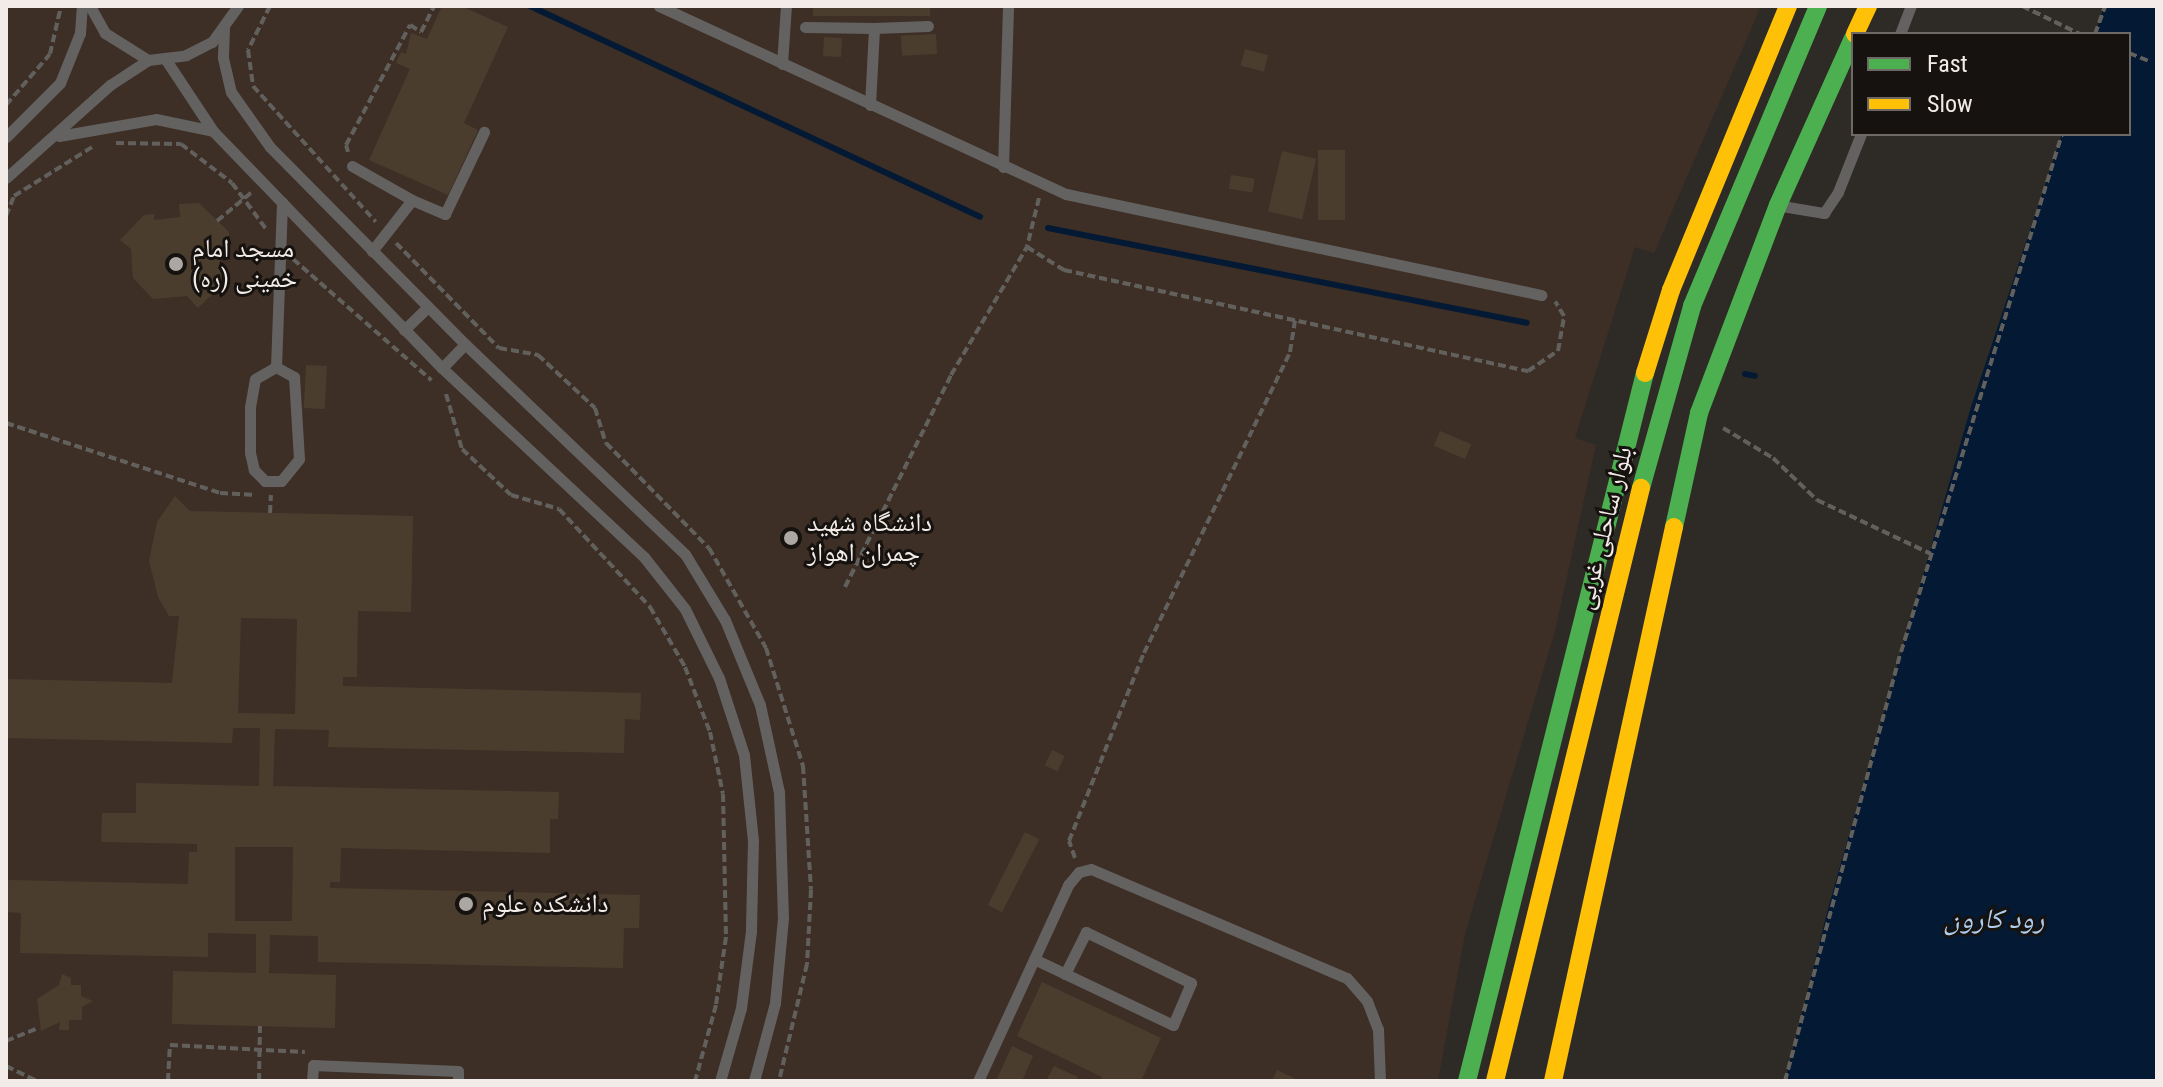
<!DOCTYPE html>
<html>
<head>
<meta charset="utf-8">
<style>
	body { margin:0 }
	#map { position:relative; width:2163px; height:1087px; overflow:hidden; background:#2e2a26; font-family:"Roboto Condensed","Noto Naskh Arabic",sans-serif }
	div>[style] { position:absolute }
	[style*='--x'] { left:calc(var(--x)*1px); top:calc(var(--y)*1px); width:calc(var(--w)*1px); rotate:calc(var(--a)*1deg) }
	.built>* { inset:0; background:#3d2f26 }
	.water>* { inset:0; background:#041a34 }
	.stream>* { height:6px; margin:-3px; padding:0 3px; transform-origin:3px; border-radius:3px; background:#041a34 }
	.building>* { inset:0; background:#4b3d2e; transform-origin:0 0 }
	.path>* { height:4px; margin-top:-2px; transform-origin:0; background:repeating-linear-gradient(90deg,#62605d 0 8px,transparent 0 12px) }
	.lane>* { height:11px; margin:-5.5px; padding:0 5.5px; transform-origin:5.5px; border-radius:5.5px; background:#646261 }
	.fast>* { height:18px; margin:-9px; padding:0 9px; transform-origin:9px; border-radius:9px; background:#4caf50 }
	.slow>* { height:18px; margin:-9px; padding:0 9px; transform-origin:9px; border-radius:9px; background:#ffc107 }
	.dots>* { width:22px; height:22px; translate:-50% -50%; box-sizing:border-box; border:4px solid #16120f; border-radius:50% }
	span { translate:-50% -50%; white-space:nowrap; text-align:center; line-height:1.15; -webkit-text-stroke:6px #16120f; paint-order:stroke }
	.poi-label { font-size:26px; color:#f2ebe7 }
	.left { translate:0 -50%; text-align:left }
	.street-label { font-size:26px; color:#f2ebe7 }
	.water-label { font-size:28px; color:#afcdee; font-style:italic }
	.frame { position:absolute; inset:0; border:8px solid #f2ebe7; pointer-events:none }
	.legend { position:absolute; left:1851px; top:32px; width:280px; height:104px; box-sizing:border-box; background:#16120f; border:2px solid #6e6965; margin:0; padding:10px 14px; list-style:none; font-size:24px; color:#f2ebe7 }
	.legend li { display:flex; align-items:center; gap:16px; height:40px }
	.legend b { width:40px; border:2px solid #6e6965 }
</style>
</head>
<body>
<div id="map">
	<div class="built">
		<div style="clip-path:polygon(6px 6px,1761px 6px,1654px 253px,1635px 247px,1575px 438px,1596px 445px,1555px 631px,1465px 934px,1438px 1081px,6px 1081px)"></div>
	</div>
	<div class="water">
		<div style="clip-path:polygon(2104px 6px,2157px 6px,2157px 1081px,1785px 1081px,1829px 905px,1970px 410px,2062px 134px,2129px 134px,2129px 34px,2095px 34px)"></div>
	</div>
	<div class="stream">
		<div style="--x:530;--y:6;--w:497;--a:25.1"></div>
		<div style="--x:1048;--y:228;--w:488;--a:11.2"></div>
		<div style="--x:1745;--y:374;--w:10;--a:11"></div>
	</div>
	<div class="building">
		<div style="clip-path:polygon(442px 6px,461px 6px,508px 27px,464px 123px,478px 130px,448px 195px,369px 160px,410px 69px,396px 63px,401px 52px,406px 54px,411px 33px,427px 39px)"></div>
		<div style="left:813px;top:6px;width:117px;height:10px"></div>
		<div style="left:936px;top:34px;width:20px;height:35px;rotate:87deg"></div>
		<div style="left:824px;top:37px;width:18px;height:19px;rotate:3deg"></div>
		<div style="left:1245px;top:49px;width:24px;height:17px;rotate:15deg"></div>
		<div style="left:1318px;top:150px;width:27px;height:70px"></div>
		<div style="left:1282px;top:151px;width:35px;height:62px;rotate:13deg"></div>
		<div style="left:1231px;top:175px;width:24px;height:14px;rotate:9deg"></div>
		<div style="clip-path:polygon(199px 203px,229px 232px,229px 248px,220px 249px,221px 286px,198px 308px,187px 296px,153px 299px,133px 278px,131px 249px,120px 240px,144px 215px,154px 214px,154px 220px,180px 217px,179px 204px)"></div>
		<div style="left:306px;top:365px;width:21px;height:43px;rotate:3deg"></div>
		<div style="left:1440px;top:431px;width:34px;height:16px;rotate:23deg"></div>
		<div style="clip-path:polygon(evenodd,175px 496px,190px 511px,413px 516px,411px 612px,358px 611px,357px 677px,343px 677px,343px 686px,641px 693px,640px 720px,625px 719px,624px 753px,328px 747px,329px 730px,275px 729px,273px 786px,559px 792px,558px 819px,550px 819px,550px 853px,341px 848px,340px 882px,330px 882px,330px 888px,640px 895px,639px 928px,624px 928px,623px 968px,318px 962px,318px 936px,270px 935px,269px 973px,336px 975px,335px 1028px,172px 1024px,173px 971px,256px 973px,256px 934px,208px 933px,208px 957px,20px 953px,21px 913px,7px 912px,8px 880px,188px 884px,189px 852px,197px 852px,197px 844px,101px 842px,102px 813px,136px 813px,136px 783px,259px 786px,260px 728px,233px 728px,232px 743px,6px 738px,6px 679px,172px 683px,179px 616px,169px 616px,158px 597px,149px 561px,157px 522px,175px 496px,241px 618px,297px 619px,295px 714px,238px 713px,241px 618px,175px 496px,235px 847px,293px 847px,292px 921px,235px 921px,235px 847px)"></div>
		<div style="left:1052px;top:750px;width:14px;height:17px;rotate:25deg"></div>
		<div style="left:1025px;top:832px;width:16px;height:82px;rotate:27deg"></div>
		<div style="clip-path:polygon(62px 974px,71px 978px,71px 985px,81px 985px,81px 996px,93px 1001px,82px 1007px,82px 1020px,69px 1020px,69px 1030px,59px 1030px,60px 1022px,41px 1031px,37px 999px,59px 985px)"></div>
		<div style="clip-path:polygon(1042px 982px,1161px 1038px,1141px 1081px,1100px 1081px,1102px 1077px,1017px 1036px)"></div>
		<div style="clip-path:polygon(1012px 1046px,1033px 1056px,1022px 1081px,996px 1081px)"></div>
		<div style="clip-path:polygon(1054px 1066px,1078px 1077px,1076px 1081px,1046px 1081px)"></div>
		<div style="clip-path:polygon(1277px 1070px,1300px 1081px,1272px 1081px)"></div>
	</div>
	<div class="path">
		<div style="--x:270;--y:6;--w:49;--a:116.6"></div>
		<div style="--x:248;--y:50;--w:36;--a:82"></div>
		<div style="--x:253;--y:86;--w:183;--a:47.9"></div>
		<div style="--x:2022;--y:6;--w:64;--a:25.8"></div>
		<div style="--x:2095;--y:34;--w:30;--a:-70"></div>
		<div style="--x:2129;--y:53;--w:22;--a:22"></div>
		<div style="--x:6;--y:105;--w:67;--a:-49.2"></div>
		<div style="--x:50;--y:54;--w:49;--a:-77.1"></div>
		<div style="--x:116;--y:143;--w:65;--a:0.9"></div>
		<div style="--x:181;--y:144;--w:64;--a:37.4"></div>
		<div style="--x:232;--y:183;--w:57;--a:53.5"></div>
		<div style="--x:348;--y:152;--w:7;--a:-106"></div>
		<div style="--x:346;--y:145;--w:136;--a:-61.9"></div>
		<div style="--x:410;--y:25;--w:13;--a:32"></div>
		<div style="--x:421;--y:32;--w:29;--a:-63"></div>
		<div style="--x:1039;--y:198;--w:50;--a:103.8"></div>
		<div style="--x:1027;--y:247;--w:44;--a:31.9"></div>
		<div style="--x:1064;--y:270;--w:475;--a:12.3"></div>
		<div style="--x:1528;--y:371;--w:36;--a:-34"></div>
		<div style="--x:1558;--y:351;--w:36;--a:-80"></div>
		<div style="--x:1564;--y:316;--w:17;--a:-121"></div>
		<div style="--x:6;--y:216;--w:22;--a:-68"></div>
		<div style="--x:14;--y:196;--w:92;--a:-32.1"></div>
		<div style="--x:217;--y:221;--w:47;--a:-39.8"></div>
		<div style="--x:396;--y:243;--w:147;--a:45.6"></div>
		<div style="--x:499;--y:348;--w:40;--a:10"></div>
		<div style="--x:538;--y:355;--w:78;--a:42.9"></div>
		<div style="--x:595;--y:408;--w:37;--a:73"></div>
		<div style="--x:606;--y:443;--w:147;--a:45.6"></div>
		<div style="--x:709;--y:548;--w:115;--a:60.3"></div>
		<div style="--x:766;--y:648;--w:124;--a:72.6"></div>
		<div style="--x:803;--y:766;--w:124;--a:86.3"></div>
		<div style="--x:811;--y:890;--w:74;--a:93.1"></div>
		<div style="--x:807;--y:964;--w:120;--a:103.5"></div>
		<div style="--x:293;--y:259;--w:184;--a:41.2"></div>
		<div style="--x:446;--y:394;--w:57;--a:73.8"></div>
		<div style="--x:462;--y:449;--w:67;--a:43.2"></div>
		<div style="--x:511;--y:495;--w:50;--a:16.3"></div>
		<div style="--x:559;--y:509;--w:134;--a:47.1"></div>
		<div style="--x:650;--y:607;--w:69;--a:59.7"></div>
		<div style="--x:685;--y:667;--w:70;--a:69"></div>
		<div style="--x:710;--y:732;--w:63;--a:78.2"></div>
		<div style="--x:723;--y:794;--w:143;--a:88.8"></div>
		<div style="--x:726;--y:937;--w:69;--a:98.4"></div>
		<div style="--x:716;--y:1005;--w:79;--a:105.4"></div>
		<div style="--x:6;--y:423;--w:225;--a:18.1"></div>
		<div style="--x:220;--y:493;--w:36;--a:3"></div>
		<div style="--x:1723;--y:428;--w:58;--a:31"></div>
		<div style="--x:1773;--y:458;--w:61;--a:43.7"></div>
		<div style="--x:1817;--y:500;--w:126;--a:25.3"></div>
		<div style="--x:270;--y:513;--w:18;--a:-87"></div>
		<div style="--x:845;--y:587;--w:237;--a:-63.4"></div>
		<div style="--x:951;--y:375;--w:149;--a:-59.3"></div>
		<div style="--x:1075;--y:858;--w:18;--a:-109"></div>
		<div style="--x:1069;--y:841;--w:202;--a:-68.3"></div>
		<div style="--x:1144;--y:653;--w:335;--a:-64.1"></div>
		<div style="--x:1290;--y:352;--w:32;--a:-81"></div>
		<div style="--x:6;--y:1041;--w:35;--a:-22"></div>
		<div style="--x:6;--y:1066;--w:34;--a:26"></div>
		<div style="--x:168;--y:1081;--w:36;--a:-87"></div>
		<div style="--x:170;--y:1045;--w:135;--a:3"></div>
		<div style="--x:259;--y:1081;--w:55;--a:-89"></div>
		<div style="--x:1785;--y:1081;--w:444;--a:-74.9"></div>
		<div style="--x:1901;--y:652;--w:542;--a:-72.73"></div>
	</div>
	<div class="lane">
		<div style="--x:90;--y:6;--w:31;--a:61"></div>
		<div style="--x:105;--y:33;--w:51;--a:32.1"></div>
		<div style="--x:148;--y:60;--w:38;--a:-7"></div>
		<div style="--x:186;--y:55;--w:29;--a:-27"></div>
		<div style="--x:212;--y:42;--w:44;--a:-54.2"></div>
		<div style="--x:659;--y:6;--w:448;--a:24.8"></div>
		<div style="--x:1066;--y:194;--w:486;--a:12"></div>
		<div style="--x:224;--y:27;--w:31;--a:92"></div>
		<div style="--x:223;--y:58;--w:35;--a:77"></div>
		<div style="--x:231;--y:92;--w:67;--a:54.7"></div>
		<div style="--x:270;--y:147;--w:277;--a:45.3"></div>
		<div style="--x:465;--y:344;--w:304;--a:43.7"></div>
		<div style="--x:685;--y:554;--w:77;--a:58.8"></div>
		<div style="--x:725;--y:620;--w:92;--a:67.6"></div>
		<div style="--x:760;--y:705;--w:89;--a:77.7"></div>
		<div style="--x:779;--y:792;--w:126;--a:88.2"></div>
		<div style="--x:783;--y:918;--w:85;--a:95.4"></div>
		<div style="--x:775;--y:1003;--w:81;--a:105.1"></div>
		<div style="--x:805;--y:27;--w:69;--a:0.8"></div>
		<div style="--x:1900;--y:34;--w:30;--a:-69"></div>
		<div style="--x:166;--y:60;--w:85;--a:56.5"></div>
		<div style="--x:213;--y:131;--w:330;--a:46"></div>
		<div style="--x:442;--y:368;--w:277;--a:43.1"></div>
		<div style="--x:644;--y:557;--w:66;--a:51.7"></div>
		<div style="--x:685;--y:609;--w:77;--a:63.8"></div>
		<div style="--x:719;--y:678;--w:81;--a:72"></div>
		<div style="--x:744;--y:755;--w:85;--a:84"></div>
		<div style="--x:753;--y:840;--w:91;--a:91.3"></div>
		<div style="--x:751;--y:931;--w:78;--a:97.4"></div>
		<div style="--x:741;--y:1008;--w:76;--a:106"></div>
		<div style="--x:782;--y:64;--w:58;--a:-86.1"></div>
		<div style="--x:870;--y:105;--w:77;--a:-87"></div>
		<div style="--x:874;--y:28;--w:54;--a:-2.1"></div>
		<div style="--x:59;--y:136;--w:98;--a:-9.9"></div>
		<div style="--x:156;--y:119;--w:58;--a:11.9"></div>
		<div style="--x:6;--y:137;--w:76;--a:-45"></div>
		<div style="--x:60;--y:83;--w:54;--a:-68.2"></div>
		<div style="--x:80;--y:33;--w:27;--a:-86"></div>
		<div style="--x:352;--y:166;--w:69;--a:29.5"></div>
		<div style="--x:412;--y:200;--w:65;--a:128.1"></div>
		<div style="--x:1003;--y:167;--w:161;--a:-88.2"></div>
		<div style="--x:6;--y:178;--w:140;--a:-41.8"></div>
		<div style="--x:110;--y:85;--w:45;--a:-33.3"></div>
		<div style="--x:412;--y:200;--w:36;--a:23"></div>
		<div style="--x:445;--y:214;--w:91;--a:-64.6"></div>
		<div style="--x:1782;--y:206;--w:43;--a:9.5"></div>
		<div style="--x:1824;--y:213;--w:25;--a:-56"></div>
		<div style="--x:1838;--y:192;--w:62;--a:-68.4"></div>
		<div style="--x:404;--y:330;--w:33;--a:-44"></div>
		<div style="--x:276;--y:367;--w:21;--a:29"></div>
		<div style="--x:294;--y:377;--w:82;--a:86.5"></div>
		<div style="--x:299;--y:459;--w:28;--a:129"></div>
		<div style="--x:281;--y:481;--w:16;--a:180"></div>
		<div style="--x:265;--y:481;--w:16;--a:-135"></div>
		<div style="--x:254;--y:470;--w:18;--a:-103"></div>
		<div style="--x:250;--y:452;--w:45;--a:-90"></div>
		<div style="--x:250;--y:407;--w:28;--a:-80"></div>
		<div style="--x:255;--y:379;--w:24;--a:-30"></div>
		<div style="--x:276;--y:367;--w:165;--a:-87.9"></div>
		<div style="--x:442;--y:368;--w:33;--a:-46"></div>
		<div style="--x:1034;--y:959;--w:154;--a:25.4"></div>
		<div style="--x:1173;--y:1025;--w:46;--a:-66.8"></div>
		<div style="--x:1191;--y:983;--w:117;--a:-154.1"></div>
		<div style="--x:1086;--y:932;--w:47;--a:116.6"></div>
		<div style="--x:312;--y:1081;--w:16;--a:-86"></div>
		<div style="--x:313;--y:1065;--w:145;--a:2.4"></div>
		<div style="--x:458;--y:1071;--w:10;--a:90"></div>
		<div style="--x:978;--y:1081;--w:216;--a:-65.3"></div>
		<div style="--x:1068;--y:885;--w:17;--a:-50"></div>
		<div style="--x:1079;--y:872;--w:12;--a:-14"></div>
		<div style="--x:1091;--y:869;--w:278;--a:23.1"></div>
		<div style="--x:1347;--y:978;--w:30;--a:49"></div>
		<div style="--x:1367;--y:1001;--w:30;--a:69"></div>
		<div style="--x:1378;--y:1029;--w:52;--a:87.8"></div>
	</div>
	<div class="fast">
		<div style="--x:1641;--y:488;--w:189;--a:-74.3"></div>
		<div style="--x:1692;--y:306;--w:325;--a:-67.2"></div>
		<div style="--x:1674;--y:527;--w:117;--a:-77.6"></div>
		<div style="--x:1699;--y:413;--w:222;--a:-69.2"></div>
		<div style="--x:1778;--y:205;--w:183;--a:-65.8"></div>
		<div style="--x:1467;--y:1081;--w:730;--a:-75.89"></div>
	</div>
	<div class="slow">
		<div style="--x:1855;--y:34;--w:31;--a:-65"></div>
		<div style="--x:1645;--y:373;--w:87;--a:-72.6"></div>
		<div style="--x:1671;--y:290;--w:307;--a:-67.6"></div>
		<div style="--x:1495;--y:1081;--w:611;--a:-76.17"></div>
		<div style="--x:1553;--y:1081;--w:567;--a:-77.68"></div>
	</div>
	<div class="dots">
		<div style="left:176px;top:264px;background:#ada7a3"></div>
		<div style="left:791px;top:538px;background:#ada7a3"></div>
		<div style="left:466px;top:904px;background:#ada7a3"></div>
	</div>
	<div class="poi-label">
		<span class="left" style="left:192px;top:264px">مسجد امام<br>خمینی (ره)</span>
		<span class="left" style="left:807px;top:538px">دانشگاه شهید<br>چمران اهواز</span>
		<span class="left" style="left:482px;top:904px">دانشکده علوم</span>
	</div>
	<div class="street-label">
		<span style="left:1604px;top:528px;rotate:-76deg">بلوار ساحلی غربی</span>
	</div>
	<div class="water-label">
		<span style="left:1994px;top:919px">رود کارون</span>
	</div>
	<div class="frame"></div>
	<ul class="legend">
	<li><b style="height:10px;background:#4caf50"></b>Fast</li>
	<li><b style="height:10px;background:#ffc107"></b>Slow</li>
	</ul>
</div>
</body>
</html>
